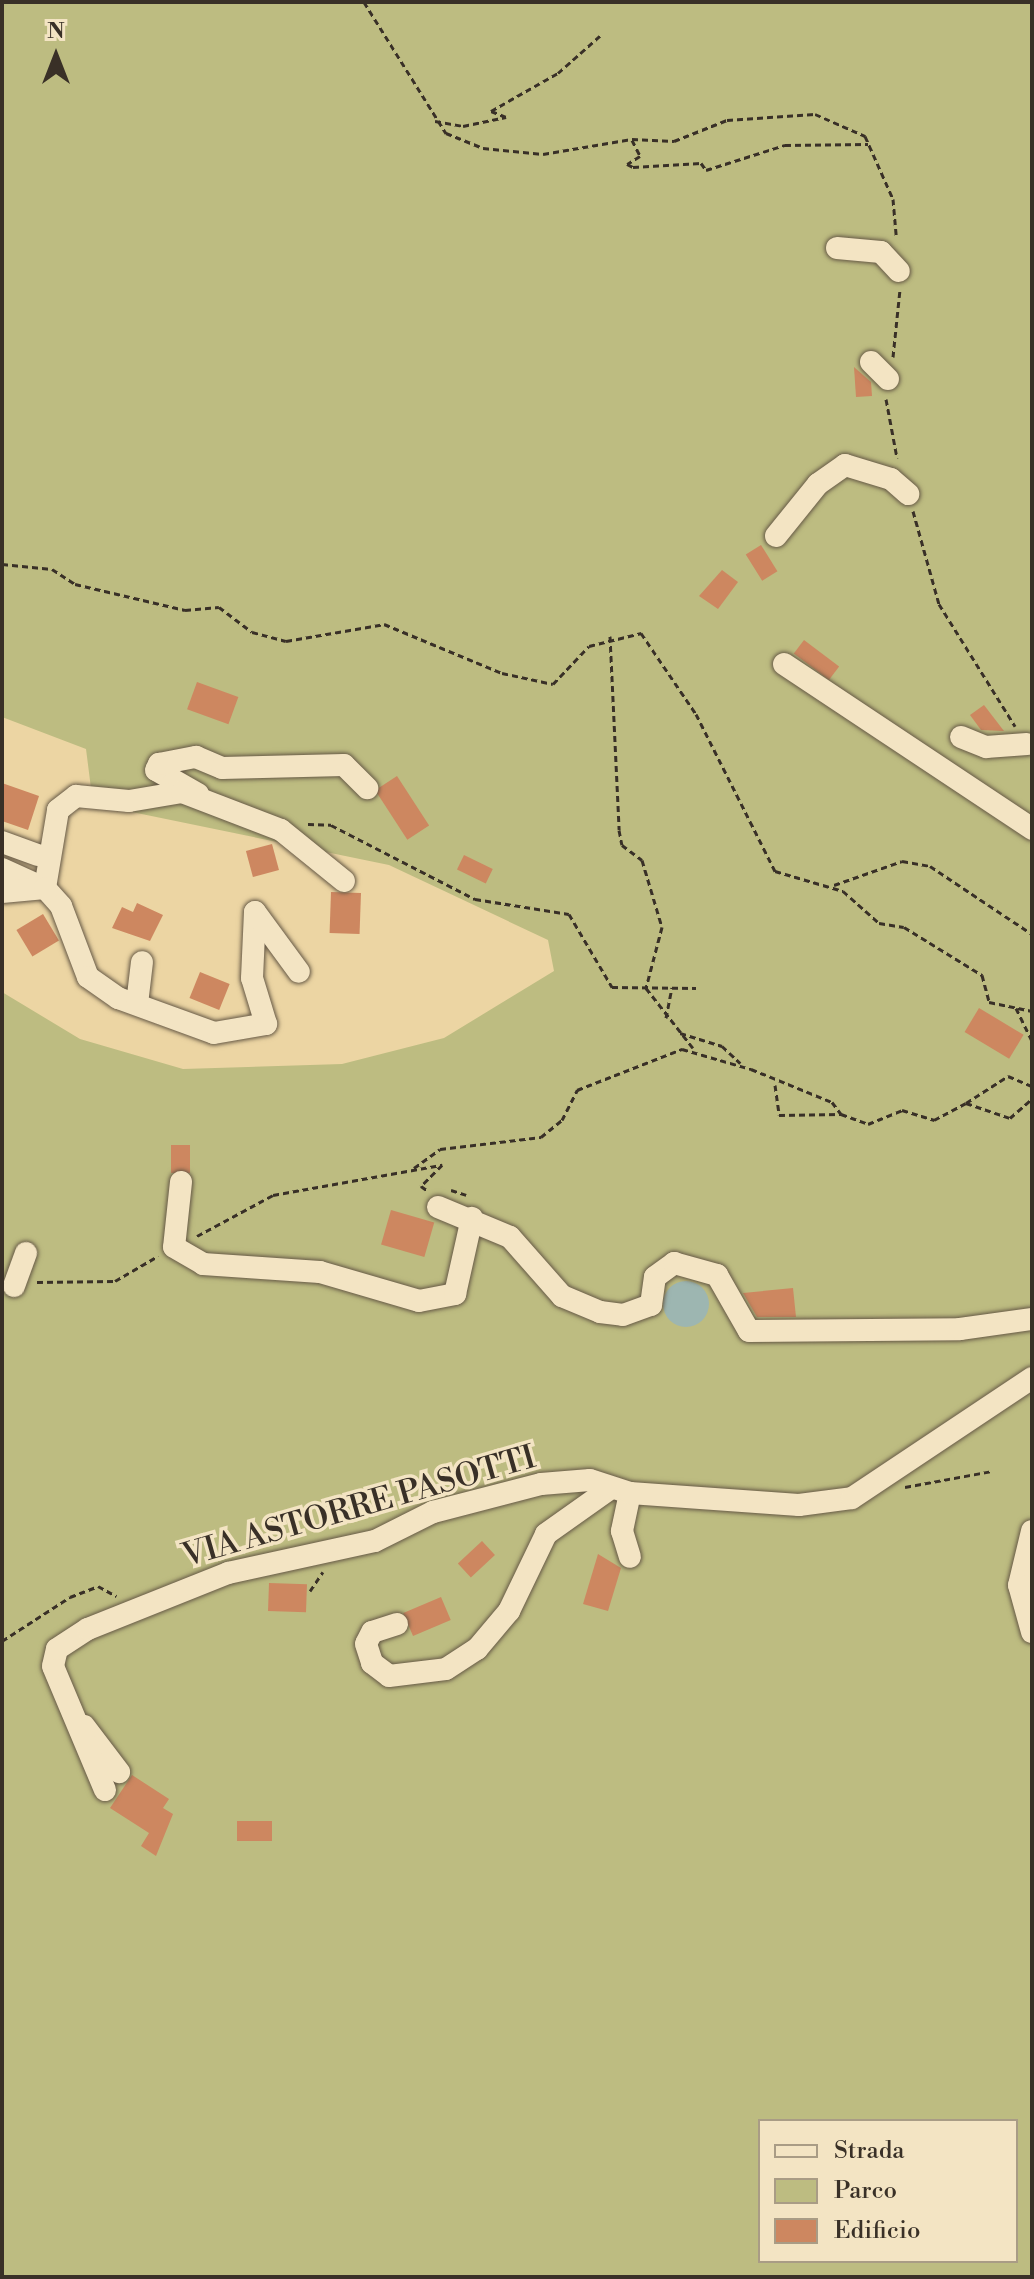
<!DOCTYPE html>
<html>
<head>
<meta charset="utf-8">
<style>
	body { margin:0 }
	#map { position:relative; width:1034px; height:2279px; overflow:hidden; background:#ecd5a3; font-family:"Libre Bodoni",serif }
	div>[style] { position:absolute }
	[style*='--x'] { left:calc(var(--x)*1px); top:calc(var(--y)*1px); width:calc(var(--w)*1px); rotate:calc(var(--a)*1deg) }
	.green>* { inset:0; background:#bdbc81 }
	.water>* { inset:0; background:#9db6b1 }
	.round { border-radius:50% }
	.building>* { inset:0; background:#cd8760; transform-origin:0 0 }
	.path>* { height:3px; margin-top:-1.5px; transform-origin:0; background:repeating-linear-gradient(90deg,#393027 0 6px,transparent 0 10px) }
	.roads { filter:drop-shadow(0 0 2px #665946) drop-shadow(0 0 2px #665946) }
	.minor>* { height:22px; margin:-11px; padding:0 11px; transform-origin:11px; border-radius:11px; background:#f3e4c3 }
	span { translate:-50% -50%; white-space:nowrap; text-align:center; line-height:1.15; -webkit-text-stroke:7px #f3e4c3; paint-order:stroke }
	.street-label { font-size:32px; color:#393027 }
	.frame { position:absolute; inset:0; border:4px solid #393027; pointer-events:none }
	.legend { position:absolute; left:758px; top:2119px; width:260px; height:144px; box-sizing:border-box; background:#f3e4c3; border:2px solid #a99c85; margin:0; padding:10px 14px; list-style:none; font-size:24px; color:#393027 }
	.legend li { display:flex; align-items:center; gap:16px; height:40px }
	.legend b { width:40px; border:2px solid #a99c85 }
	.north { position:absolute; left:16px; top:16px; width:80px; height:80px; -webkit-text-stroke:6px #f3e4c3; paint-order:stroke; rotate:0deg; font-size:22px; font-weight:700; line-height:32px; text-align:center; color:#393027 }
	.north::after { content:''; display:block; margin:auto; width:28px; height:36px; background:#393027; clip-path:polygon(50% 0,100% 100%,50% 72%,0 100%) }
</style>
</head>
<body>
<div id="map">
	<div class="green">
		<div style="clip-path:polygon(evenodd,2px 2px,1032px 2px,1032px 2277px,2px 2277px,2px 992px,80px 1039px,183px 1069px,342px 1064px,444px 1038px,554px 971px,548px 940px,389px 865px,93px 804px,86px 749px,2px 717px,2px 2px,760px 2121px,1016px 2121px,1016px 2261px,760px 2261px,760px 2121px)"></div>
	</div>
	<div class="water">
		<div class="round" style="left:663px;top:1281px;width:46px;height:46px"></div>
	</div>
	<div class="building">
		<div style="clip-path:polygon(854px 367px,871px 382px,872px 396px,856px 397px)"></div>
		<div style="left:761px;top:545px;width:31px;height:18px;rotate:58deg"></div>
		<div style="clip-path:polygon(722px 570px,738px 582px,718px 609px,699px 596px)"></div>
		<div style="left:804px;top:640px;width:44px;height:17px;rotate:37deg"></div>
		<div style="left:197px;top:682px;width:44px;height:29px;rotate:20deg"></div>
		<div style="clip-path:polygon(984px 705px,1004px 731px,981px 730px,970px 715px)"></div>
		<div style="left:397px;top:776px;width:59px;height:26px;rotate:57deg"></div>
		<div style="clip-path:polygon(2px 783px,39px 796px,28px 830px,2px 821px)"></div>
		<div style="left:272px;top:844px;width:27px;height:27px;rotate:75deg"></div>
		<div style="left:464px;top:855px;width:32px;height:16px;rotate:26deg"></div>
		<div style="left:331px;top:892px;width:30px;height:41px;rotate:2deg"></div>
		<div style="clip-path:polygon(137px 903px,163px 915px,150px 941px,112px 928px,122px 907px,133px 912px)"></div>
		<div style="left:43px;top:914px;width:31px;height:31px;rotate:59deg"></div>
		<div style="left:200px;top:972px;width:32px;height:28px;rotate:22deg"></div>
		<div style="left:979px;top:1008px;width:52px;height:28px;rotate:31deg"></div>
		<div style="left:171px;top:1145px;width:19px;height:28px"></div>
		<div style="left:391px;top:1210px;width:45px;height:36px;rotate:16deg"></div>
		<div style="clip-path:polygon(793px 1288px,796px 1317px,757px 1317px,743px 1293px)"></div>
		<div style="left:482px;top:1541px;width:19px;height:33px;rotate:47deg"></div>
		<div style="clip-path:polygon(598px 1554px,621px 1568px,608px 1611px,583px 1604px)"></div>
		<div style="left:269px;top:1583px;width:38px;height:28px;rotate:2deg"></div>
		<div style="left:441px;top:1597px;width:25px;height:41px;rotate:67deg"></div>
		<div style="clip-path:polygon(132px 1775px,169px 1799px,163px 1808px,173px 1814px,156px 1856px,141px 1846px,149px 1833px,110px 1808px)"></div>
		<div style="left:237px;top:1821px;width:35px;height:20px"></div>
	</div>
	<div class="path">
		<div style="--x:364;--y:2;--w:155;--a:58"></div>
		<div style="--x:446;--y:133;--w:40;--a:22"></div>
		<div style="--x:483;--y:148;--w:60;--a:5.7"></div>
		<div style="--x:543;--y:154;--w:90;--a:-9.6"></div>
		<div style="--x:632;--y:139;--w:42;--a:2.7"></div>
		<div style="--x:674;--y:141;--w:57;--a:-21.6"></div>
		<div style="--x:727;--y:120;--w:88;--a:-3.9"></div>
		<div style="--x:815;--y:114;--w:55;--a:23.7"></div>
		<div style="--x:865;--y:136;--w:69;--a:66"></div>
		<div style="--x:893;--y:199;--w:38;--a:85"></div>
		<div style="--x:435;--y:121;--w:28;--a:10"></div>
		<div style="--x:463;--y:126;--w:44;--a:-11.8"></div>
		<div style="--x:506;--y:117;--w:16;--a:-158"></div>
		<div style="--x:491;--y:111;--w:77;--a:-29.6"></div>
		<div style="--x:558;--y:73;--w:59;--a:-41.6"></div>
		<div style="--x:632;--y:140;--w:18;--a:63"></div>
		<div style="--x:640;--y:156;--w:15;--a:148"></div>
		<div style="--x:627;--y:164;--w:7;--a:27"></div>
		<div style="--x:633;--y:167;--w:68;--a:-3.4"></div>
		<div style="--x:701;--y:163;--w:9;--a:54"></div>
		<div style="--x:706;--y:170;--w:83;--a:-17.6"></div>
		<div style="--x:785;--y:145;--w:83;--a:-0.7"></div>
		<div style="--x:893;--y:357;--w:68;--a:-84.1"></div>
		<div style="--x:886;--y:399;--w:60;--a:79.4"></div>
		<div style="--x:913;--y:511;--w:97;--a:74.4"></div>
		<div style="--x:939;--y:604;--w:144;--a:58.1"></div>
		<div style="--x:2;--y:564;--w:50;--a:5.7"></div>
		<div style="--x:52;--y:569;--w:27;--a:33"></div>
		<div style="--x:75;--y:584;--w:113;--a:13.3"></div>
		<div style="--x:185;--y:610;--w:34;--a:-5"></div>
		<div style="--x:219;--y:607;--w:41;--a:37.1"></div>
		<div style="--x:252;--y:632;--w:35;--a:15"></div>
		<div style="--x:286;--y:641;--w:99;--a:-9.8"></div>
		<div style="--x:384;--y:624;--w:128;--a:22.6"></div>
		<div style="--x:502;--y:673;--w:52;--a:12.2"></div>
		<div style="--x:553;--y:684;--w:52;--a:-46.5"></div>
		<div style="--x:589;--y:646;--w:54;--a:-14"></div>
		<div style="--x:641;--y:633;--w:98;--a:55.8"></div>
		<div style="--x:696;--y:714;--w:176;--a:63.3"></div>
		<div style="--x:775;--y:871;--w:71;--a:16.4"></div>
		<div style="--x:843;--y:891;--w:48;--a:41.6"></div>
		<div style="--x:879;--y:923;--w:25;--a:9"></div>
		<div style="--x:904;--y:927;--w:92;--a:31.6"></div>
		<div style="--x:982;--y:975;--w:28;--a:75"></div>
		<div style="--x:989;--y:1002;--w:44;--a:11.8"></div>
		<div style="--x:610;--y:636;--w:194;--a:87.3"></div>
		<div style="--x:619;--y:830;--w:15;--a:79"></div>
		<div style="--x:622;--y:845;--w:25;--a:37"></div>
		<div style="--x:642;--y:860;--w:70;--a:73.4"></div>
		<div style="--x:662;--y:927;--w:63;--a:104.7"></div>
		<div style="--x:646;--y:988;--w:76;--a:51.9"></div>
		<div style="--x:308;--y:824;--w:23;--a:2"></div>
		<div style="--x:331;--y:825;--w:162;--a:27.2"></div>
		<div style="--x:475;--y:899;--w:95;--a:9.1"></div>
		<div style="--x:569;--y:914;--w:85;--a:59.5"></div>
		<div style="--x:612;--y:987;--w:84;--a:0.7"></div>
		<div style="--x:834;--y:885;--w:72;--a:-19.4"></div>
		<div style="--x:902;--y:861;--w:28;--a:10"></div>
		<div style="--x:930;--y:866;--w:123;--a:33.7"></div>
		<div style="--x:1016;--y:1008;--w:37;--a:64"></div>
		<div style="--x:666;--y:1018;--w:31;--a:-79"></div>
		<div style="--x:680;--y:1033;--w:44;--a:17.2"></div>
		<div style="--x:722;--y:1046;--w:25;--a:43"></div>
		<div style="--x:775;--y:1085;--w:30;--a:82"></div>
		<div style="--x:779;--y:1115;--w:62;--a:-0.9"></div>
		<div style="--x:841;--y:1114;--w:29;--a:20"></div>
		<div style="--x:868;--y:1124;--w:37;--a:-22"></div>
		<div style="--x:902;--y:1110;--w:34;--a:17"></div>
		<div style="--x:934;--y:1120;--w:36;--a:-28"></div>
		<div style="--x:966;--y:1103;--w:46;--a:18.8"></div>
		<div style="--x:1010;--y:1118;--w:29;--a:-41"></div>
		<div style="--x:966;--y:1103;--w:50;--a:-32.7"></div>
		<div style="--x:1008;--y:1076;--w:26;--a:23"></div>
		<div style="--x:414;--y:1168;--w:32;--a:-36"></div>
		<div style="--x:440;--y:1149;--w:102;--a:-6.8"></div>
		<div style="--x:541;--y:1137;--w:27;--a:-39"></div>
		<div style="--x:562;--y:1120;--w:34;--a:-63"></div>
		<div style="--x:577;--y:1090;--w:113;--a:-21.3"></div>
		<div style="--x:682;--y:1049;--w:72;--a:16.2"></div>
		<div style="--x:751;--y:1069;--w:87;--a:22.2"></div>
		<div style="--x:832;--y:1102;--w:15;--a:53"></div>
		<div style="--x:451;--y:1190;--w:16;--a:18"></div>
		<div style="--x:197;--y:1236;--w:86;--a:-28.3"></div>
		<div style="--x:273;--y:1195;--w:172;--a:-10.1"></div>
		<div style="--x:442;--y:1165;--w:30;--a:135"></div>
		<div style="--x:421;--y:1186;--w:9;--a:36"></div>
		<div style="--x:37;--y:1282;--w:78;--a:-0.7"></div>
		<div style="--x:115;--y:1281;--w:50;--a:-30.2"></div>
		<div style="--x:905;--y:1487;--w:88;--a:-10.4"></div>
		<div style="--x:310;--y:1591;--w:23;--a:-56"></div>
		<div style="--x:2;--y:1641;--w:81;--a:-32.9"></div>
		<div style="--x:70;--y:1597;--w:30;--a:-21"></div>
		<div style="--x:98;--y:1586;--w:21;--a:29"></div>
	</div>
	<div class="roads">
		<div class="minor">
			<div style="--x:837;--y:248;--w:44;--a:5.2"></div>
			<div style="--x:881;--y:252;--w:26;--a:47"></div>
			<div style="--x:871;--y:362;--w:24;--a:45"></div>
			<div style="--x:776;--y:536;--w:67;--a:-51.1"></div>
			<div style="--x:818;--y:484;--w:33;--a:-35"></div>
			<div style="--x:845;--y:465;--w:48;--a:16.9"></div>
			<div style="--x:891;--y:479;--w:23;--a:41"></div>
			<div style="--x:784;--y:664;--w:298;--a:33.6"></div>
			<div style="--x:961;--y:737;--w:27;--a:22"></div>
			<div style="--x:986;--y:747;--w:41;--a:-4.2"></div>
			<div style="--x:198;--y:794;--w:48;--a:-150.3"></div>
			<div style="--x:156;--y:770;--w:7;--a:-63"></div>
			<div style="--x:159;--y:764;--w:38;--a:-11"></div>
			<div style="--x:196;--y:757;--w:28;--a:23"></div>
			<div style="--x:222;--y:768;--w:122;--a:-1.4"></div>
			<div style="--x:344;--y:765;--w:33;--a:45"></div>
			<div style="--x:2;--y:842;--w:38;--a:20"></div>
			<div style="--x:2;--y:869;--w:46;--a:24.3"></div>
			<div style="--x:45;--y:888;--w:79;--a:-80.5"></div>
			<div style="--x:58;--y:810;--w:23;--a:-38"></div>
			<div style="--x:76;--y:796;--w:53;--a:5.4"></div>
			<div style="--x:129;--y:801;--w:54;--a:-9.6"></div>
			<div style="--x:182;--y:792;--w:106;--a:21"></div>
			<div style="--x:281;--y:830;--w:81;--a:39"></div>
			<div style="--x:2;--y:892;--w:43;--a:-5.3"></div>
			<div style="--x:45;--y:888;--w:24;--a:48"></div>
			<div style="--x:61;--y:906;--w:76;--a:69.2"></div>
			<div style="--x:88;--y:977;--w:37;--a:35"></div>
			<div style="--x:118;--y:998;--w:102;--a:20"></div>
			<div style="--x:214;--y:1033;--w:53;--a:-9.8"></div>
			<div style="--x:266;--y:1024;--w:48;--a:-106.9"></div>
			<div style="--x:252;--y:978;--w:66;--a:-87.4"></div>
			<div style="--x:255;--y:912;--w:74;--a:53.7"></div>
			<div style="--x:137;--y:1004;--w:42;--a:-83.2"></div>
			<div style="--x:181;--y:1182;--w:65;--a:96.1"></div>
			<div style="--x:174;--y:1247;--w:34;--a:30"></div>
			<div style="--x:203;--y:1264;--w:117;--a:3.9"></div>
			<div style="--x:320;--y:1272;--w:103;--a:16.3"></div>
			<div style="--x:419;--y:1301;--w:37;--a:-11"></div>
			<div style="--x:455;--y:1294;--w:78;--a:-77.4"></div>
			<div style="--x:438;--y:1207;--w:78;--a:22.6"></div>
			<div style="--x:510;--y:1237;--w:79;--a:48.6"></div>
			<div style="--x:562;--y:1296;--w:41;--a:22.8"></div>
			<div style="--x:600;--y:1312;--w:23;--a:7"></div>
			<div style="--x:623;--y:1315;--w:30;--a:-20"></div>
			<div style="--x:651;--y:1305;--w:28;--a:-82"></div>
			<div style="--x:655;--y:1277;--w:24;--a:-36"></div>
			<div style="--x:674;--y:1263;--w:45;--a:15.6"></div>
			<div style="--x:717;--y:1275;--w:64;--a:60.3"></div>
			<div style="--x:749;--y:1331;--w:211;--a:-0.5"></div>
			<div style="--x:960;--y:1329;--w:73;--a:-7.9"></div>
			<div style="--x:14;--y:1286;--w:35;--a:-70"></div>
			<div style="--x:630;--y:1493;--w:39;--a:102"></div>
			<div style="--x:622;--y:1531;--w:27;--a:73"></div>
			<div style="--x:1032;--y:1531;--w:56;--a:103.5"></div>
			<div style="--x:1019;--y:1585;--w:49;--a:74.5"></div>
			<div style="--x:397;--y:1624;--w:26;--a:162"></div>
			<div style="--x:372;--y:1632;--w:13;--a:117"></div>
			<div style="--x:366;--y:1644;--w:20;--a:72"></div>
			<div style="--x:372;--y:1663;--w:21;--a:37"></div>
			<div style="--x:389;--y:1676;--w:57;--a:-7"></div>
			<div style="--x:446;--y:1669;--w:37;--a:-33"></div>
			<div style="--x:477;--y:1649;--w:50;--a:-49.9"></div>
			<div style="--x:509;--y:1611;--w:85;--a:-64.3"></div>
			<div style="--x:546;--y:1534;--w:80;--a:-35.3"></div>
			<div style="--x:84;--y:1726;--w:58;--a:52.7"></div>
			<div style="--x:105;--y:1790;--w:134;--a:-112.8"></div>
			<div style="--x:53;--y:1666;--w:17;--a:-77"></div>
			<div style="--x:57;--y:1649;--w:37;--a:-33"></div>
			<div style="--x:88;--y:1629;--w:151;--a:-21.8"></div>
			<div style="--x:228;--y:1573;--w:150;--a:-12.3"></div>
			<div style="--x:375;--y:1541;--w:65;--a:-26.6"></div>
			<div style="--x:433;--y:1512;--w:112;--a:-14.5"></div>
			<div style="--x:541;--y:1484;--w:49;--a:-4.7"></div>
			<div style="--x:590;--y:1480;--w:42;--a:18"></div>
			<div style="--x:630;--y:1493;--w:169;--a:4.1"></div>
			<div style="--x:799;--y:1505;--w:53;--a:-7.5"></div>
			<div style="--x:852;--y:1498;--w:216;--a:-33.7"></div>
		</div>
	</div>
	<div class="street-label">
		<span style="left:359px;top:1507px;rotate:-16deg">VIA ASTORRE PASOTTI</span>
	</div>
	<div class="frame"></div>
	<ul class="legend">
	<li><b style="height:10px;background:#f3e4c3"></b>Strada</li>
	<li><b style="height:22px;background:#bdbc81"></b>Parco</li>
	<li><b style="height:22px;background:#cd8760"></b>Edificio</li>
	</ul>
	<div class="north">N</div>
</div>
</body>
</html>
